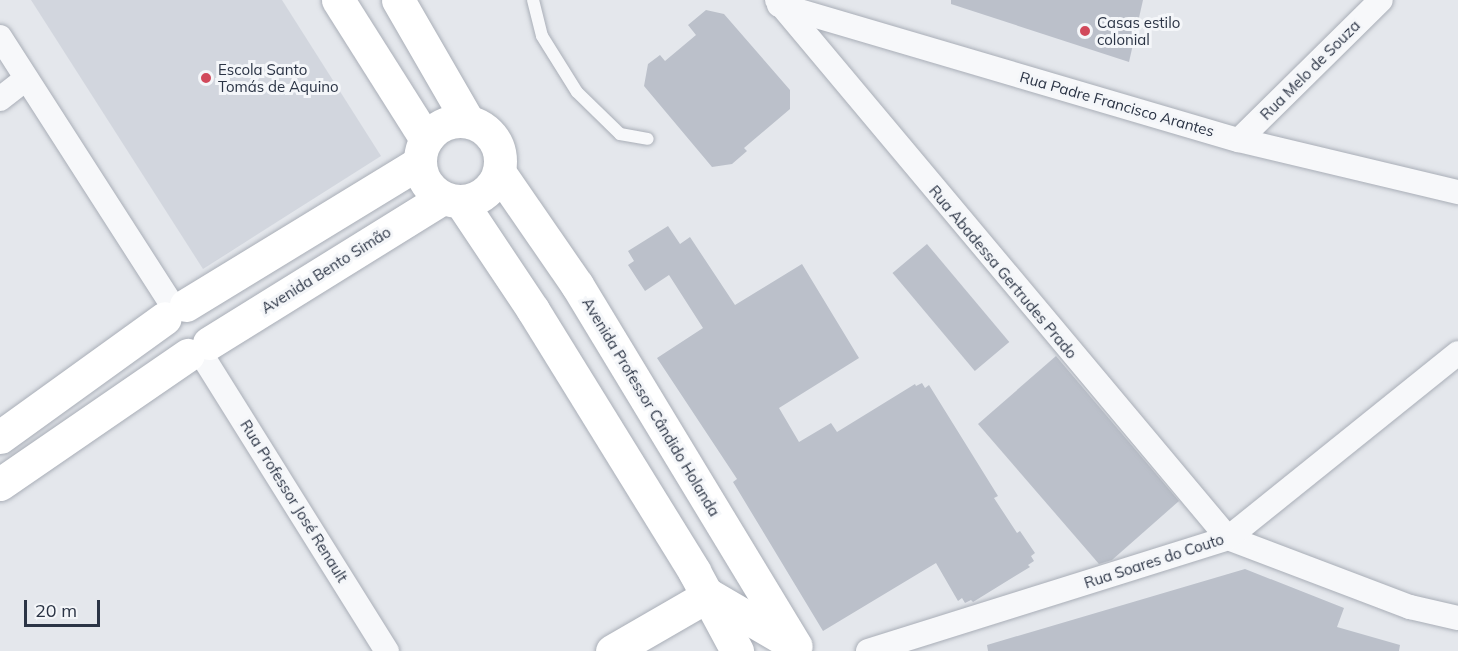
<!DOCTYPE html>
<html>
<head>
<meta charset="utf-8">
<style>
	body { margin:0 }
	#map { position:relative; width:1458px; height:651px; overflow:hidden; background:#e4e7ec; font-family:Mulish,sans-serif }
	div>[style] { position:absolute }
	[style*='--x'] { left:calc(var(--x)*1px); top:calc(var(--y)*1px); width:calc(var(--w)*1px); rotate:calc(var(--a)*1deg) }
	.built>* { inset:0; background:#d2d6de }
	.building>* { inset:0; background:#bbc0ca; transform-origin:0 0 }
	.roads { filter:drop-shadow(0 0 2px #a9aeb7) drop-shadow(0 0 2px #a9aeb7) }
	.lane>* { height:12px; margin:-6px; padding:0 6px; transform-origin:6px; border-radius:6px; background:#f7f8fa }
	.street>* { height:24px; margin:-12px; padding:0 12px; transform-origin:12px; border-radius:12px; background:#f7f8fa }
	.secondary>* { height:33px; margin:-16.5px; padding:0 16.5px; transform-origin:16.5px; border-radius:16.5px; background:#fff }
	.secondary>.ring { margin:-16.5px; padding:0; box-sizing:content-box; background:none; border:33px solid #fff; border-radius:50% }
	.dots>* { width:16px; height:16px; translate:-50% -50%; box-sizing:border-box; border:3px solid #f4f6f9; border-radius:50% }
	span { translate:-50% -50%; white-space:nowrap; text-align:center; line-height:1.15; -webkit-text-stroke:6px #f4f6f9; paint-order:stroke }
	.poi-label { font-size:15px; color:#2b3445 }
	.left { translate:0 -50%; text-align:left }
	.street-label { font-size:15px; color:#2b3445 }
	.scale { position:absolute; left:24px; top:600px; width:76px; height:27px; box-sizing:border-box; border:3px solid #2b3445; border-top:0; padding-left:8px; font-size:18px; line-height:21px; white-space:nowrap; color:#2b3445; -webkit-text-stroke:4px #f4f6f9; paint-order:stroke }
</style>
</head>
<body>
<div id="map">
	<div class="built">
		<div style="clip-path:polygon(31px 0,282px 0,381px 156px,203px 269px)"></div>
	</div>
	<div class="building">
		<div style="clip-path:polygon(951px 0,1143px 0,1129px 62px,951px 4px)"></div>
		<div style="clip-path:polygon(706px 10px,724px 14px,790px 90px,790px 109px,744px 148px,747px 151px,732px 164px,712px 167px,644px 86px,648px 64px,660px 55px,665px 61px,696px 35px,688px 25px)"></div>
		<div style="clip-path:polygon(668px 226px,680px 244px,690px 237px,735px 305px,802px 264px,859px 358px,779px 408px,799px 442px,831px 423px,837px 432px,915px 384px,916px 386px,922px 383px,925px 388px,929px 385px,998px 496px,994px 498px,1017px 533px,1020px 531px,1035px 553px,1031px 556px,1034px 561px,1028px 565px,1030px 567px,973px 602px,971px 600px,965px 603px,962px 598px,958px 601px,936px 563px,823px 631px,733px 482px,737px 479px,657px 358px,703px 328px,669px 275px,645px 291px,628px 265px,634px 261px,628px 251px)"></div>
		<div style="left:927px;top:244px;width:128px;height:45px;rotate:50deg"></div>
		<div style="clip-path:polygon(1056px 356px,1179px 501px,1112px 560px,1099px 564px,978px 424px)"></div>
		<div style="clip-path:polygon(1245px 569px,1344px 608px,1337px 627px,1400px 645px,1399px 651px,988px 651px,987px 645px)"></div>
	</div>
	<div class="roads">
		<div class="lane">
			<div style="--x:533;--y:0;--w:37;--a:76"></div>
			<div style="--x:542;--y:36;--w:66;--a:58"></div>
			<div style="--x:577;--y:92;--w:60;--a:44.3"></div>
			<div style="--x:620;--y:134;--w:28;--a:10"></div>
		</div>
		<div class="street">
			<div style="--x:777;--y:0;--w:702;--a:50.03"></div>
			<div style="--x:1228;--y:538;--w:195;--a:20.8"></div>
			<div style="--x:1410;--y:607;--w:49;--a:12.9"></div>
			<div style="--x:779;--y:5;--w:479;--a:16.4"></div>
			<div style="--x:1239;--y:140;--w:225;--a:13.4"></div>
			<div style="--x:0;--y:37;--w:322;--a:57.3"></div>
			<div style="--x:0;--y:99;--w:33;--a:-38"></div>
			<div style="--x:1239;--y:140;--w:199;--a:-44.6"></div>
			<div style="--x:200;--y:352;--w:353;--a:58"></div>
			<div style="--x:868;--y:651;--w:377;--a:-17.4"></div>
			<div style="--x:1228;--y:538;--w:295;--a:-38.8"></div>
		</div>
		<div class="secondary">
			<div style="--x:338;--y:0;--w:165;--a:57.7"></div>
			<div style="--x:398;--y:0;--w:140;--a:60"></div>
			<div class="ring" style="left:420px;top:121px;width:47px;height:47px"></div>
			<div style="--x:499;--y:172;--w:137;--a:55.4"></div>
			<div style="--x:577;--y:285;--w:422;--a:58.8"></div>
			<div style="--x:461;--y:202;--w:130;--a:56.3"></div>
			<div style="--x:533;--y:310;--w:307;--a:58.3"></div>
			<div style="--x:694;--y:571;--w:91;--a:61.7"></div>
			<div style="--x:186;--y:305;--w:273;--a:-31.4"></div>
			<div style="--x:209;--y:343;--w:275;--a:-31.8"></div>
			<div style="--x:0;--y:437;--w:203;--a:-35.8"></div>
			<div style="--x:0;--y:484;--w:228;--a:-34.5"></div>
			<div style="--x:709;--y:595;--w:97;--a:30.3"></div>
			<div style="--x:612;--y:651;--w:112;--a:-30"></div>
		</div>
	</div>
	<div class="dots">
		<div style="left:1085px;top:31px;background:#d1495b"></div>
		<div style="left:206px;top:78px;background:#d1495b"></div>
	</div>
	<div class="poi-label">
		<span class="left" style="left:1097px;top:31px">Casas estilo<br>colonial</span>
		<span class="left" style="left:218px;top:78px">Escola Santo<br>Tomás de Aquino</span>
	</div>
	<div class="street-label">
		<span style="left:1310px;top:70px;rotate:-45deg">Rua Melo de Souza</span>
		<span style="left:1117px;top:104px;rotate:16deg">Rua Padre Francisco Arantes</span>
		<span style="left:326px;top:270px;rotate:-32deg">Avenida Bento Simão</span>
		<span style="left:1003px;top:272px;rotate:50deg">Rua Abadessa Gertrudes Prado</span>
		<span style="left:651px;top:407px;rotate:59deg">Avenida Professor Cândido Holanda</span>
		<span style="left:294px;top:501px;rotate:58deg">Rua Professor José Renault</span>
		<span style="left:1154px;top:561px;rotate:-18deg">Rua Soares do Couto</span>
	</div>
	<div class="scale">20 m</div>
</div>
</body>
</html>
